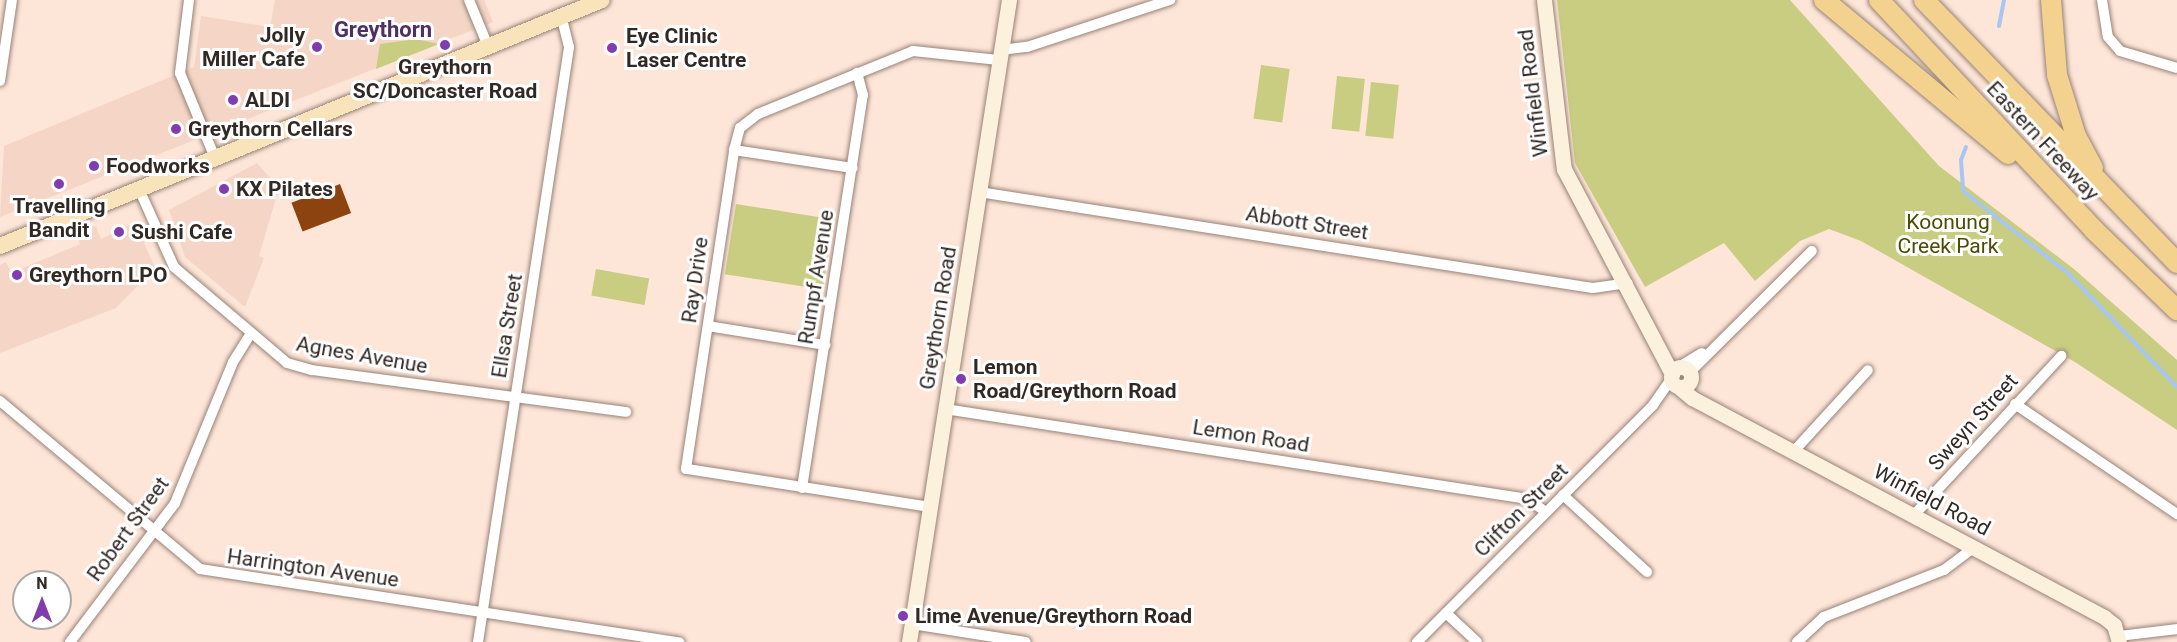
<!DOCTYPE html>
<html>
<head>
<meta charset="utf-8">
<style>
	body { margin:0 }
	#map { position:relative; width:2177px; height:642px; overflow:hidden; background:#fde5d8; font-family:Roboto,sans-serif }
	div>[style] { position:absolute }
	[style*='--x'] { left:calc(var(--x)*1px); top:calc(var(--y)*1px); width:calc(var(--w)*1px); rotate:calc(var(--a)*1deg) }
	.built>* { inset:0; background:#f5d6c6 }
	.green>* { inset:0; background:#c8cd81; transform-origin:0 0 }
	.stream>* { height:4px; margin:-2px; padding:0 2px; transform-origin:2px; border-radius:2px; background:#a7c7f2 }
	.building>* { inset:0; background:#8d4310; transform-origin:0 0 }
	.roads { filter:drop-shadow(0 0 2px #988277) drop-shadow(0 0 2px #988277) }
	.street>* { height:10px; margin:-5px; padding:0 5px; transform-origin:5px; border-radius:5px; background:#fff }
	.secondary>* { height:15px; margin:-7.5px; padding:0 7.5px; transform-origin:7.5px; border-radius:7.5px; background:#fbf1dd }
	.secondary>.ring { margin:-7.5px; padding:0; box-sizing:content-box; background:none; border:15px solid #fbf1dd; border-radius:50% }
	.primary>* { height:16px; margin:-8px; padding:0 8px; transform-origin:8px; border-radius:8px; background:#f8e3bb }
	.highway>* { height:20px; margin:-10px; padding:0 10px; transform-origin:10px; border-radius:10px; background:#f3d18e }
	.dots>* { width:16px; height:16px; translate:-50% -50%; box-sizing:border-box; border:3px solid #fff; border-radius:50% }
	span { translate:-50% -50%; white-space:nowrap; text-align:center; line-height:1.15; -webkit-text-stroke:6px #fff; paint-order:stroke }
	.poi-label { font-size:21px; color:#322924; font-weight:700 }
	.right { translate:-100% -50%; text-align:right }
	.left { translate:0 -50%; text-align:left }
	.street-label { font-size:21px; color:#322924 }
	.park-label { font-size:21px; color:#4b4d02 }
	.neighbourhood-label { font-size:22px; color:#4f2f67; font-weight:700 }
	.north { position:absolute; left:12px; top:570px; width:60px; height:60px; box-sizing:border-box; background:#fff; border:2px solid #ada9a7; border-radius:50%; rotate:0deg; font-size:16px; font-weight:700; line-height:24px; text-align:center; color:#322924 }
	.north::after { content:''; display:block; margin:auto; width:21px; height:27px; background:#813caf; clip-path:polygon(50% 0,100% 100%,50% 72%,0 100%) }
</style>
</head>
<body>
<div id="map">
	<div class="built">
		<div style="clip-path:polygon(275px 0,484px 0,493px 22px,0 217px,4px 146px,194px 67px,201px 16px,270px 27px)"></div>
		<div style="clip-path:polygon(257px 163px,279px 188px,259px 256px,264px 258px,245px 307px,185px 257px,169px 210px)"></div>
		<div style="clip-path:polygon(135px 222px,155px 268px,116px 308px,0 353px,0 265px,6px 262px,11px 273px,80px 244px,76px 234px,96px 226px,101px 239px)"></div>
	</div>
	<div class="green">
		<div style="clip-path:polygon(1557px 0,1790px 0,1939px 166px,2074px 269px,2177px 360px,2177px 430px,2075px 362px,1861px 241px,1829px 229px,1800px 241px,1755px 281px,1724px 243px,1645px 287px,1575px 163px)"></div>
		<div style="clip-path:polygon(416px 39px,439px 44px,376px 69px,380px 44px)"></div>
		<div style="left:1261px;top:65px;width:29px;height:54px;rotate:8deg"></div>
		<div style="left:1337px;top:76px;width:28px;height:53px;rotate:6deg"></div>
		<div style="left:1371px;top:82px;width:28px;height:54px;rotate:6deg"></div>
		<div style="left:736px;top:204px;width:99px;height:71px;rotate:9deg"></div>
		<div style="left:596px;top:269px;width:54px;height:27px;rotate:10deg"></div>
	</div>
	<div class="stream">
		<div style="--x:1999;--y:26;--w:26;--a:-79"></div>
		<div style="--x:1966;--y:147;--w:14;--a:111"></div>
		<div style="--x:1961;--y:160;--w:31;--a:86"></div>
		<div style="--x:1963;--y:191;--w:133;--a:38"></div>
		<div style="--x:2068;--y:273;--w:158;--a:46.3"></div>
	</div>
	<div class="building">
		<div style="left:340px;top:184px;width:31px;height:52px;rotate:69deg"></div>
	</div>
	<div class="roads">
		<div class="street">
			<div style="--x:189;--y:0;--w:74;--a:97"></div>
			<div style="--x:180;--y:73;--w:92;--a:67.6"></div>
			<div style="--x:469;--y:0;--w:50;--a:67.6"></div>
			<div style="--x:2102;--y:0;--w:37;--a:81"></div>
			<div style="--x:2108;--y:37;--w:18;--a:49"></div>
			<div style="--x:2120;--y:51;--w:59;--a:16.6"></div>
			<div style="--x:1001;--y:50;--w:26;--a:-7"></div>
			<div style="--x:1027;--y:47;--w:151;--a:-18.2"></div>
			<div style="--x:0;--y:81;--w:82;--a:-81.6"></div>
			<div style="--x:734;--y:150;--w:120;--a:8.6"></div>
			<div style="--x:139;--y:189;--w:85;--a:65.8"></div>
			<div style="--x:174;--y:267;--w:148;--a:40.3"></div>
			<div style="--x:287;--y:363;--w:26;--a:16"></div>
			<div style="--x:312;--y:370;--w:317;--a:7.6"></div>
			<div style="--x:979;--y:192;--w:621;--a:8.89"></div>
			<div style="--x:1593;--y:288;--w:35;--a:-8"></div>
			<div style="--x:708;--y:326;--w:119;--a:9.2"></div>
			<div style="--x:1682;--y:365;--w:23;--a:-31"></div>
			<div style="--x:1689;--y:373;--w:173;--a:-44.8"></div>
			<div style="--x:0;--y:401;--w:261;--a:40"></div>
			<div style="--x:200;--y:569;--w:485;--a:8.7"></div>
			<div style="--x:2015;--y:404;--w:196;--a:34.2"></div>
			<div style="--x:945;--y:409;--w:590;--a:8.78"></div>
			<div style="--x:1528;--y:499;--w:22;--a:36"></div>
			<div style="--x:1795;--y:450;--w:108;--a:-47.6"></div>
			<div style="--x:802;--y:488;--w:398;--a:-81.2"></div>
			<div style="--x:863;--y:95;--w:23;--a:-105"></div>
			<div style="--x:1563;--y:495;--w:114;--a:42.5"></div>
			<div style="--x:930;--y:507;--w:247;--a:-171.1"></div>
			<div style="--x:686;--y:469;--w:323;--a:-81.4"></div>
			<div style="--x:734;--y:150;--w:23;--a:-75"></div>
			<div style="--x:740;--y:128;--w:23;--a:-38"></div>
			<div style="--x:758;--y:114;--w:167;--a:-22.1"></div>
			<div style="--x:913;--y:51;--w:86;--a:6"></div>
			<div style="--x:1914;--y:515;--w:217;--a:-47.2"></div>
			<div style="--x:1446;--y:613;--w:42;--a:43.1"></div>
			<div style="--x:912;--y:624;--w:115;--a:9"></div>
			<div style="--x:2119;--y:636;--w:58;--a:-6.9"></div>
			<div style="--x:70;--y:642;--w:174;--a:-52.9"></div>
			<div style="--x:175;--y:503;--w:152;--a:-67.6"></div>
			<div style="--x:233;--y:362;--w:32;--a:-58"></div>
			<div style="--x:478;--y:642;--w:602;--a:-81.3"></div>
			<div style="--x:569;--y:47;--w:32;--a:-104"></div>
			<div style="--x:1417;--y:642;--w:334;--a:-45.1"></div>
			<div style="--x:1653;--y:405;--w:33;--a:-55"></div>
			<div style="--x:1797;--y:642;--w:37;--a:-43"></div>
			<div style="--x:1824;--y:617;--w:129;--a:-21.4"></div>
			<div style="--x:1944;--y:570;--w:38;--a:-37"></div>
		</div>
		<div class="secondary">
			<div style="--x:1544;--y:0;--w:170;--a:83.3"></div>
			<div style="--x:1564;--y:169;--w:232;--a:62.2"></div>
			<div class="ring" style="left:1671px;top:367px;width:5px;height:5px"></div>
			<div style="--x:1680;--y:388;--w:16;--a:40"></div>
			<div style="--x:1692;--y:398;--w:467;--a:28"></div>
			<div style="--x:2104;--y:617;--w:13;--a:39"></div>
			<div style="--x:2114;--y:625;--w:18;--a:74"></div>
			<div style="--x:909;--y:642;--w:650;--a:-81.15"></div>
		</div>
		<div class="primary">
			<div style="--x:0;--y:246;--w:650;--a:-22.23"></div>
		</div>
		<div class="highway">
			<div style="--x:1824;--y:0;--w:240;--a:39.9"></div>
			<div style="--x:1879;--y:0;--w:313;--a:46.9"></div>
			<div style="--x:2093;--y:229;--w:117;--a:44"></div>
			<div style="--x:1924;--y:0;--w:365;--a:46.1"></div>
			<div style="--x:2051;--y:0;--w:75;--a:85.4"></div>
			<div style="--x:2057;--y:75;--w:64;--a:72.7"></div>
			<div style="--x:2076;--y:136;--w:36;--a:62"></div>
		</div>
	</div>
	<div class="dots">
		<div style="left:445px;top:45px;background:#813caf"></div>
		<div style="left:317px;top:47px;background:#813caf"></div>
		<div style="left:612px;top:48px;background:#813caf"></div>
		<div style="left:233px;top:100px;background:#813caf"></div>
		<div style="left:176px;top:129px;background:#813caf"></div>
		<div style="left:94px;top:166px;background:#813caf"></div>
		<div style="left:59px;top:184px;background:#813caf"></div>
		<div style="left:224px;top:189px;background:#813caf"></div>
		<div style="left:119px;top:232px;background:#813caf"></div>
		<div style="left:17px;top:275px;background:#813caf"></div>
		<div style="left:961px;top:379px;background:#813caf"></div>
		<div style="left:903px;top:616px;background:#813caf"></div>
	</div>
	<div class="poi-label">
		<span class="right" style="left:305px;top:47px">Jolly<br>Miller Cafe</span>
		<span class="left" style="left:626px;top:48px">Eye Clinic<br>Laser Centre</span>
		<span style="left:445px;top:79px">Greythorn<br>SC/Doncaster Road</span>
		<span class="left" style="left:245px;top:100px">ALDI</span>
		<span class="left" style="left:188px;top:129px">Greythorn Cellars</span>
		<span class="left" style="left:106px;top:166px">Foodworks</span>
		<span class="left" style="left:236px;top:189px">KX Pilates</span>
		<span style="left:59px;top:218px">Travelling<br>Bandit</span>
		<span class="left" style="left:131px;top:232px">Sushi Cafe</span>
		<span class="left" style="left:29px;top:275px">Greythorn LPO</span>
		<span class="left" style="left:973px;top:379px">Lemon<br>Road/Greythorn Road</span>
		<span class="left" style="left:915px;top:616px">Lime Avenue/Greythorn Road</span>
	</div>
	<div class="street-label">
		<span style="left:1533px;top:93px;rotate:-97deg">Winfield Road</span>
		<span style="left:2043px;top:141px;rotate:47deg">Eastern Freeway</span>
		<span style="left:1307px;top:223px;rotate:9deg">Abbott Street</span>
		<span style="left:816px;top:277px;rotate:-81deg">Rumpf Avenue</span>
		<span style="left:695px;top:280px;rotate:-82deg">Ray Drive</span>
		<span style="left:938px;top:318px;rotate:-81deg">Greythorn Road</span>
		<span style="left:507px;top:326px;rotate:-81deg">Ellsa Street</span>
		<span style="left:362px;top:355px;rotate:10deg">Agnes Avenue</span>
		<span style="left:1973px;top:422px;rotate:-48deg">Sweyn Street</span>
		<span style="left:1251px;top:436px;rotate:9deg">Lemon Road</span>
		<span style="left:1932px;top:500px;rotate:28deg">Winfield Road</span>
		<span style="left:1521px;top:510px;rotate:-45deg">Clifton Street</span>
		<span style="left:128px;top:529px;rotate:-54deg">Robert Street</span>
		<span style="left:313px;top:568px;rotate:8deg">Harrington Avenue</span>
	</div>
	<div class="park-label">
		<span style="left:1948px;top:234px">Koonung<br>Creek Park</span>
	</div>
	<div class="neighbourhood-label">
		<span style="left:383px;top:30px">Greythorn</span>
	</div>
	<div class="north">N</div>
</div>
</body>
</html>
